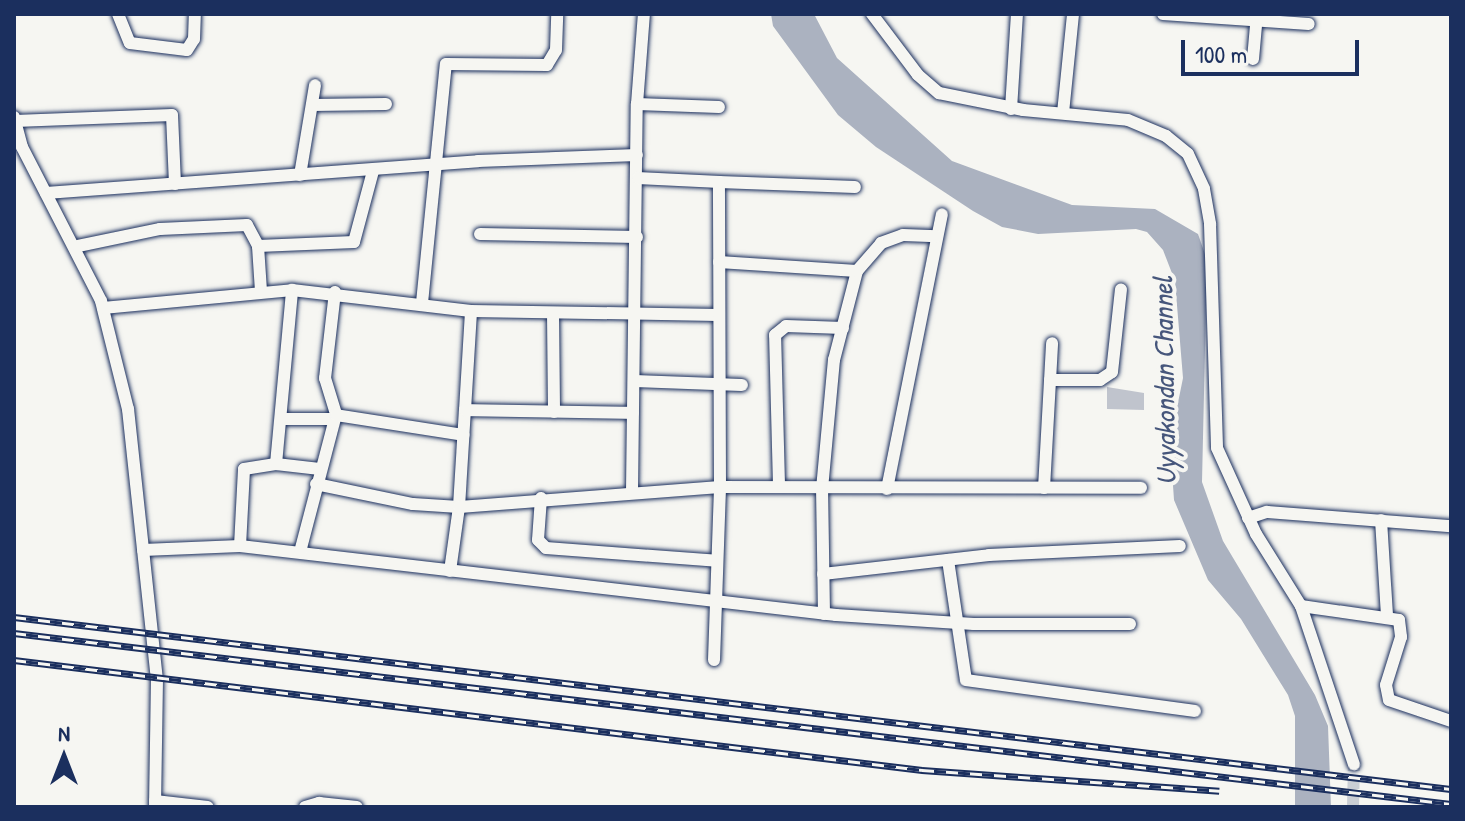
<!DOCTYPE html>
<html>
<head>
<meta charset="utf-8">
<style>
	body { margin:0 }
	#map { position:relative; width:1465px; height:821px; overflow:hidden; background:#f6f6f2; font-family:"Patrick Hand",sans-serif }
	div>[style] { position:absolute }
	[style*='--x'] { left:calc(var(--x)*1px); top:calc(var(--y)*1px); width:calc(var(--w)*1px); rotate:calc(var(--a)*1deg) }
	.water>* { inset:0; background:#abb2c0 }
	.building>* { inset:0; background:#c0c4cd }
	.minor-tunnel>* { height:12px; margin-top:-6px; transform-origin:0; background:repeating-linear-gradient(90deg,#caced4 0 12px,transparent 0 18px) }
	.roads { filter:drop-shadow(0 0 2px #1b2f5e) drop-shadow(0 0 2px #1b2f5e) }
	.minor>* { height:12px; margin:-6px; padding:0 6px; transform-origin:6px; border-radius:6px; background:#f6f6f2 }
	.rail>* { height:7px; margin-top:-3.5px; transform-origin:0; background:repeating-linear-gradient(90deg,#f6f6f2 0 12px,#1b2f5e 0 24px); box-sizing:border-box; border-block:2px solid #1b2f5e }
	span { translate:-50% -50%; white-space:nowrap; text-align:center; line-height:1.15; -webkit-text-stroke:8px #f6f6f2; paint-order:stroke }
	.water-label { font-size:28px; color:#46567b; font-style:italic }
	.frame { position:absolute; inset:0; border:16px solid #1b2f5e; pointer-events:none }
	.north { position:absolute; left:24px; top:717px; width:80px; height:80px; -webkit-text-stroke:6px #f6f6f2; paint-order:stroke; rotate:0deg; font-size:22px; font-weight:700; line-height:32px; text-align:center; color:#1b2f5e }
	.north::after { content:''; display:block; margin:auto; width:28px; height:36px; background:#1b2f5e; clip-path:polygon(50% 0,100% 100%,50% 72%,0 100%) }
	.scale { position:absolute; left:1181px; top:40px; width:178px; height:36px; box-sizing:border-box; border:4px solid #1b2f5e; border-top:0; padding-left:10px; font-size:24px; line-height:28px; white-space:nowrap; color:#1b2f5e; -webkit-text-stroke:6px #f6f6f2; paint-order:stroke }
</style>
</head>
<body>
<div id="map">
	<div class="water">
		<div style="clip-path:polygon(771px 14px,814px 14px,837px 58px,952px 161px,1072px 205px,1155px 209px,1198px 234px,1207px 260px,1202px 482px,1223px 541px,1315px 695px,1328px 726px,1331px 807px,1295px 807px,1295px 716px,1288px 695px,1241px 619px,1208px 580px,1174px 500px,1170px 442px,1183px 378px,1175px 281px,1163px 250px,1147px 232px,1136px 229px,1038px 234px,1002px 227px,973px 211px,876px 147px,838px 115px,773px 26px)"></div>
	</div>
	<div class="building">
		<div style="clip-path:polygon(1107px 387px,1144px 393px,1144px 410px,1107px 409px)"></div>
	</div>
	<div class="minor-tunnel">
		<div style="--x:1353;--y:807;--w:43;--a:-88.7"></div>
	</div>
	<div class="roads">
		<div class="minor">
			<div style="--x:118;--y:14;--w:31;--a:68"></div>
			<div style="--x:130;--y:43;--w:57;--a:7"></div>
			<div style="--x:187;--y:50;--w:13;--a:-58"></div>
			<div style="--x:194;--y:39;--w:25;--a:-88"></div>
			<div style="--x:872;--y:14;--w:76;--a:53"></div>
			<div style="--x:918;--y:75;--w:28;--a:41"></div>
			<div style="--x:939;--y:93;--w:86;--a:11.4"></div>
			<div style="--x:1023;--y:110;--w:105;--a:5.4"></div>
			<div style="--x:1128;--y:120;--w:41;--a:22.8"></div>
			<div style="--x:1166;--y:136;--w:28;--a:39"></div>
			<div style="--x:1188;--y:154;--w:38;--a:65"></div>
			<div style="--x:1204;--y:189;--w:36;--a:80"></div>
			<div style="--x:1210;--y:224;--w:224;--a:88.2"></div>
			<div style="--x:1217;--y:448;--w:94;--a:65.6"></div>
			<div style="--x:1256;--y:534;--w:85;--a:58"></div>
			<div style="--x:1301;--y:606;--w:167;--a:71.5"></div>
			<div style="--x:1163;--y:14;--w:146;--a:3.9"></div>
			<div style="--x:1253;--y:59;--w:45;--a:-84.9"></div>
			<div style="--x:637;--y:104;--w:82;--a:2.1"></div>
			<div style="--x:312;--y:105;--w:74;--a:-0.8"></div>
			<div style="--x:1011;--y:109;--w:95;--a:-86.4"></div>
			<div style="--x:1063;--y:113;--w:100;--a:-84.2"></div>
			<div style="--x:14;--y:117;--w:31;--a:75"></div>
			<div style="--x:22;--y:147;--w:173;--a:62.8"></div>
			<div style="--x:101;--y:301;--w:111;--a:76"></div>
			<div style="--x:128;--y:409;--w:272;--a:83.9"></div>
			<div style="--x:157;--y:679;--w:128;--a:90.9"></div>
			<div style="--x:15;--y:121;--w:157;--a:-2.2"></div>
			<div style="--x:172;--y:115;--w:69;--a:87.5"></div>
			<div style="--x:300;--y:175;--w:91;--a:-80.5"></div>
			<div style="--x:719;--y:182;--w:136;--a:2.1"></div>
			<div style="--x:46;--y:193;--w:433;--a:-4.2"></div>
			<div style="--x:478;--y:161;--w:159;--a:-2.2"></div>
			<div style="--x:480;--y:234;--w:157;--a:1.1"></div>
			<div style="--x:78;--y:246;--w:84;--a:-11.7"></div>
			<div style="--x:160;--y:229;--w:87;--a:-2.6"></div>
			<div style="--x:247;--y:225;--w:24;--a:62"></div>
			<div style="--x:258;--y:246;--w:45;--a:86.2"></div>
			<div style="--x:258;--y:246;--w:96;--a:-2.4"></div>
			<div style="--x:354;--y:242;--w:73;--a:-75"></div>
			<div style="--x:719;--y:262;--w:138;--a:3.7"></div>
			<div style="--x:335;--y:292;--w:87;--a:96.6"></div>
			<div style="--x:325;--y:378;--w:39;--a:73"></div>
			<div style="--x:422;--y:303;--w:240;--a:-84.3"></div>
			<div style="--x:446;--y:64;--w:101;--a:0.6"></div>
			<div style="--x:547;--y:65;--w:17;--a:-59"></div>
			<div style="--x:556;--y:50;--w:36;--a:-88"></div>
			<div style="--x:103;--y:308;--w:190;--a:-5.4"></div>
			<div style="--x:292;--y:290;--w:180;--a:6.7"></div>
			<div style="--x:471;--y:311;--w:247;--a:0.9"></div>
			<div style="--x:553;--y:313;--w:99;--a:89.4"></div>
			<div style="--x:1050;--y:380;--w:50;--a:0"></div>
			<div style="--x:1100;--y:380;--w:14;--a:-34"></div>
			<div style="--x:1112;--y:372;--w:83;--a:-83.8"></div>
			<div style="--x:634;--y:381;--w:108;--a:2.1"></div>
			<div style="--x:465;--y:410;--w:99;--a:-86.5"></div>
			<div style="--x:281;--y:419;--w:51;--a:0"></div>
			<div style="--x:276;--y:464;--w:175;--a:-84.7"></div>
			<div style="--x:316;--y:484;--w:99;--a:11.7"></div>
			<div style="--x:413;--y:504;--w:46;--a:3.7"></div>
			<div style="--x:459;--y:507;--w:97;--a:-86.5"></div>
			<div style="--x:465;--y:410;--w:168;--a:1"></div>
			<div style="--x:779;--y:485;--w:150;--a:-91.5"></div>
			<div style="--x:775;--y:335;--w:14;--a:-39"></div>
			<div style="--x:786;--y:326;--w:57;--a:2"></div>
			<div style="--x:1044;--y:488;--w:145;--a:-86.8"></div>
			<div style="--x:887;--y:489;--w:280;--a:-78.7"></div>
			<div style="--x:632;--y:492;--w:388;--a:-89.3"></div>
			<div style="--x:637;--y:104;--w:90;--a:-85.6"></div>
			<div style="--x:541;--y:498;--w:42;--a:94.1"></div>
			<div style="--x:538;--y:540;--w:11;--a:45"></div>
			<div style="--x:546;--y:548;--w:171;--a:4.3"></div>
			<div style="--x:1248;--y:518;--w:20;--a:-18"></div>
			<div style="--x:1267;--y:512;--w:185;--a:4.4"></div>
			<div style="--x:1381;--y:520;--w:95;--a:86.4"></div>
			<div style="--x:240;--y:546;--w:77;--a:-87"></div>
			<div style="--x:244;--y:469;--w:32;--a:-9"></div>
			<div style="--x:276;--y:464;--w:44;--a:6.5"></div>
			<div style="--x:143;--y:550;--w:97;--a:-2.4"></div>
			<div style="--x:240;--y:546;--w:600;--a:6.6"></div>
			<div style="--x:836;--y:615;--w:138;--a:3.7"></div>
			<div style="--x:974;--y:624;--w:156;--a:0"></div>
			<div style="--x:300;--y:552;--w:142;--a:-75.3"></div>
			<div style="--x:336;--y:415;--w:129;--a:8.9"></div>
			<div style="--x:948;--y:560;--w:121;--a:81.5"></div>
			<div style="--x:966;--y:680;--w:231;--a:7.7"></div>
			<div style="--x:450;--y:571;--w:65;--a:-82"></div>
			<div style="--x:459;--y:507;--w:262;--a:-4.4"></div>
			<div style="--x:720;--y:487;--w:305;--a:-90.2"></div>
			<div style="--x:719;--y:182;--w:81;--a:-177.2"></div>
			<div style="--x:823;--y:574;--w:167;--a:-6.5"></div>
			<div style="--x:989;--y:555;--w:191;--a:-2.7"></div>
			<div style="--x:1301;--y:606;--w:99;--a:8.1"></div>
			<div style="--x:1399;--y:620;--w:17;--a:83"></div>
			<div style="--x:1401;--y:637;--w:50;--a:107.4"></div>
			<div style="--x:1386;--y:685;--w:15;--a:79"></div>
			<div style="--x:1389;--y:700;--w:65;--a:18.7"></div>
			<div style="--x:824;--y:614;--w:125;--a:-90.9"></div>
			<div style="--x:822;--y:489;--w:130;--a:-84.7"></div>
			<div style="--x:834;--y:360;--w:92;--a:-75.5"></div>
			<div style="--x:857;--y:271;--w:37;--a:-49"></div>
			<div style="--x:881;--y:243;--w:23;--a:-20"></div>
			<div style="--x:903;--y:235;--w:34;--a:2"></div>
			<div style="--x:714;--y:660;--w:173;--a:-88"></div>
			<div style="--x:720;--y:487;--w:421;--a:0.1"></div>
			<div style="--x:155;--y:801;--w:53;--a:6.5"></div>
			<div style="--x:305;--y:807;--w:15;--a:-16"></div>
			<div style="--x:319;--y:803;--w:38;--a:6"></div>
		</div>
	</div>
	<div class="rail">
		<div style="--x:14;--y:617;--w:1447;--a:6.83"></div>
		<div style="--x:14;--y:633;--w:1447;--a:6.79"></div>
		<div style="--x:14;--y:660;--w:915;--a:6.91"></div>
		<div style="--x:922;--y:770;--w:298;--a:4"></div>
	</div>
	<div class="water-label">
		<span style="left:1164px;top:381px;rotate:-91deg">Uyyakondan Channel</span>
	</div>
	<div class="frame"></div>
	<div class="north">N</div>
	<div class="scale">100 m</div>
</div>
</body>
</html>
